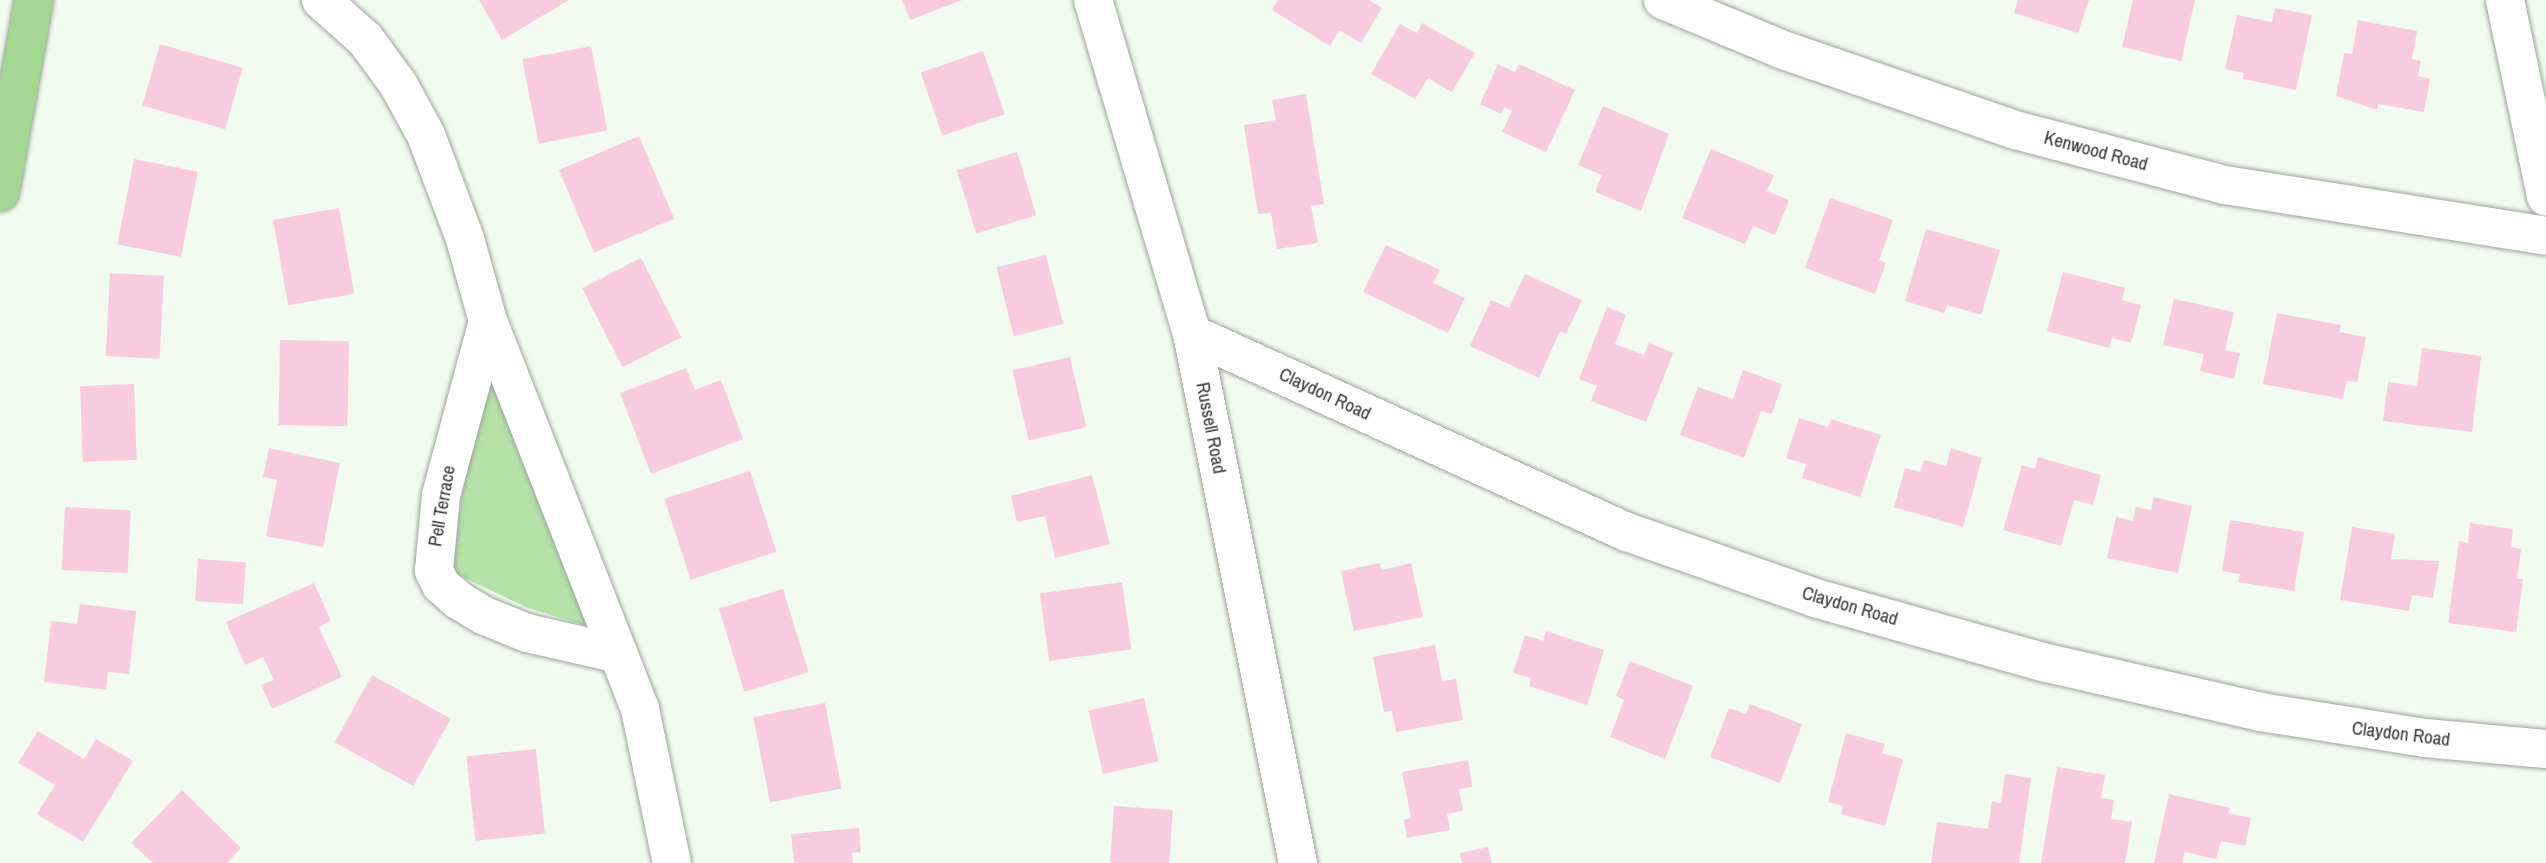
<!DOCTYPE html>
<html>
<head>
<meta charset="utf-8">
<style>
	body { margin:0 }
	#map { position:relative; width:2546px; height:863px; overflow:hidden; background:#f2fbef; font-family:"Archivo Narrow",sans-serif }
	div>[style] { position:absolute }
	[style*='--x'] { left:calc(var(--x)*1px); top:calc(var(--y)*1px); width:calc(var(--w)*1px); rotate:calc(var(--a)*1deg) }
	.green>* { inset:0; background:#b4e2a7 }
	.building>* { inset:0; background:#f9cbdf; transform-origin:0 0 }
	.roads { filter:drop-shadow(0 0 2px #9ca59a) drop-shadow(0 0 2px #9ca59a) }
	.street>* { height:38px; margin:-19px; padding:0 19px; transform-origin:19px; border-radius:19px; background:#fff }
	.primary>* { height:38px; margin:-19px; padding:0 19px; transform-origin:19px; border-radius:19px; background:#a1d790 }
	span { translate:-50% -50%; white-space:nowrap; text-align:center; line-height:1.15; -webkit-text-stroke:5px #fff; paint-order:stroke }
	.street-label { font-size:19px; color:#363935 }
</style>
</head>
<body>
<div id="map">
	<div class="green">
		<div style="clip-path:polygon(490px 372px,591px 627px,528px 608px,452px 572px,462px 493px)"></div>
	</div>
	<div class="building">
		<div style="clip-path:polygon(479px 0,569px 0,502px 40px)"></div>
		<div style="clip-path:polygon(902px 0,962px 0,910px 20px)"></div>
		<div style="clip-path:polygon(1278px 0,1369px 0,1382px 8px,1361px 43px,1339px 30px,1330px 46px,1272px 10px)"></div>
		<div style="clip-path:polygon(2018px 0,2089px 0,2078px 33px,2014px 13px)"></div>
		<div style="clip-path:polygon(2133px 0,2195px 0,2181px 61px,2122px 47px)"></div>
		<div style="clip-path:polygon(2275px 8px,2312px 15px,2296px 90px,2243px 79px,2244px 73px,2225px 69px,2237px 15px,2272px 22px)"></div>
		<div style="clip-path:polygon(2358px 20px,2417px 31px,2412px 59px,2421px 61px,2418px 76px,2430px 79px,2424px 112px,2378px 104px,2377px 110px,2336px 96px,2344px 53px,2352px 54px)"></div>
		<div style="clip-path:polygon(1422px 23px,1475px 53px,1452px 92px,1428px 78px,1415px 99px,1371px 74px,1400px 24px,1417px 33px)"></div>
		<div style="left:160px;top:44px;width:86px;height:64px;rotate:16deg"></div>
		<div style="left:591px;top:46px;width:86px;height:70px;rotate:79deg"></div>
		<div style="left:983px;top:51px;width:67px;height:66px;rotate:71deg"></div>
		<div style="clip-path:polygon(1498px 64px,1515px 72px,1519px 64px,1575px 90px,1546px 152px,1502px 132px,1512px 111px,1504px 107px,1501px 114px,1480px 104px)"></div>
		<div style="clip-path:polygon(1306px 94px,1324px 204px,1311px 206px,1318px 243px,1277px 249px,1271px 213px,1258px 214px,1244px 125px,1276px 120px,1272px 100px)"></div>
		<div style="clip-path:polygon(1603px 106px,1669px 134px,1641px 211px,1595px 192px,1602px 175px,1578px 165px)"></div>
		<div style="left:639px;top:136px;width:90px;height:87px;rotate:67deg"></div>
		<div style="clip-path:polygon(1711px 149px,1774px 175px,1767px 191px,1789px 200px,1775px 235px,1753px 226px,1745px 244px,1682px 218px)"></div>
		<div style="left:1017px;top:152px;width:66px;height:63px;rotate:73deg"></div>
		<div style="left:134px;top:159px;width:65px;height:87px;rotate:11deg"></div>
		<div style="clip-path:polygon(1830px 198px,1893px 220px,1879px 260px,1886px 263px,1875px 294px,1805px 268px)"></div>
		<div style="left:339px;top:208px;width:87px;height:67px;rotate:80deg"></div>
		<div style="clip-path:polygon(1926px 229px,2000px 250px,1981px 315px,1947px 305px,1944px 313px,1905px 301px)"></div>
		<div style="clip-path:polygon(1386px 245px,1440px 270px,1433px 283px,1465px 298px,1448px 333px,1363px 292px)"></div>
		<div style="left:1046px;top:255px;width:71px;height:51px;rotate:76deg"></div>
		<div style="left:641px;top:258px;width:89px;height:66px;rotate:63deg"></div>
		<div style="clip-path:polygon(2063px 272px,2125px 288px,2122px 300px,2141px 305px,2131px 343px,2112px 338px,2109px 348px,2047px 331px)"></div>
		<div style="left:110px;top:273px;width:54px;height:83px;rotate:3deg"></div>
		<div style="clip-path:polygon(1525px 274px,1582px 300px,1566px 334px,1560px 331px,1539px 378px,1470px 346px,1491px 300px,1509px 308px)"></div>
		<div style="clip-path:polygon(2174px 299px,2234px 312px,2225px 350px,2240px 353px,2234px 379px,2200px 371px,2204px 354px,2163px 345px)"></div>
		<div style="clip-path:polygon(1607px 307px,1626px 315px,1615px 344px,1644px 355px,1649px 343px,1673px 353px,1646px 422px,1591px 401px,1597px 386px,1579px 379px)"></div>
		<div style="clip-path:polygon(2277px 313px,2341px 325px,2339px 332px,2366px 337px,2357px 382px,2347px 381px,2343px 399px,2263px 384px)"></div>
		<div style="left:280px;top:340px;width:69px;height:85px;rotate:1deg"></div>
		<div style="clip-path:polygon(2422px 348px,2481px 356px,2472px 432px,2383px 421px,2388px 382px,2417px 386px)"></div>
		<div style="left:1070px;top:357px;width:72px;height:59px;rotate:77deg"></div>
		<div style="clip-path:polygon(686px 368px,695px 390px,721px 380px,743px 439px,651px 474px,620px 393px)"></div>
		<div style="clip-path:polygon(1743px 370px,1782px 384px,1772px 414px,1761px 411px,1744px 458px,1680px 435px,1698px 387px,1733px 399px)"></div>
		<div style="left:134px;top:384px;width:76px;height:54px;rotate:88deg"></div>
		<div style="clip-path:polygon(1799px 418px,1828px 427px,1831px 419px,1881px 435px,1860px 497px,1802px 478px,1806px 464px,1786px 458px)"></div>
		<div style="clip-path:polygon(269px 448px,340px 463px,323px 547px,266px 536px,277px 480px,263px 477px)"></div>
		<div style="clip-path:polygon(1951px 448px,1982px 458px,1963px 527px,1894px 507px,1905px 468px,1920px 472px,1924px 460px,1946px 466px)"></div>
		<div style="clip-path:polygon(2038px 457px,2101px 475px,2093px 505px,2074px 500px,2061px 546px,2003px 530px,2022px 465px,2035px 469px)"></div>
		<div style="left:750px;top:471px;width:85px;height:90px;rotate:72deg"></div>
		<div style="clip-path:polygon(1092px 475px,1110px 544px,1055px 558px,1045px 516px,1017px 522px,1011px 496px)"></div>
		<div style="clip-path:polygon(2154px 497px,2192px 506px,2178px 573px,2107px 558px,2116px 517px,2133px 521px,2136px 507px,2151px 510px)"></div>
		<div style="left:65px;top:507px;width:66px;height:63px;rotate:3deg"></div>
		<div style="clip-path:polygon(2230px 520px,2304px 532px,2294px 591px,2238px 582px,2240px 574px,2222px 571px)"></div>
		<div style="clip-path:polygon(2470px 523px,2513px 529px,2511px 547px,2521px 549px,2517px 579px,2523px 579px,2516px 632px,2448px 623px,2459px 541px,2468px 543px)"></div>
		<div style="clip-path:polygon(2352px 527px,2395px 534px,2391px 559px,2439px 561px,2433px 598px,2412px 595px,2409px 611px,2340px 600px)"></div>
		<div style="left:198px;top:559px;width:48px;height:42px;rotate:4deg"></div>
		<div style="clip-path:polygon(1380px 563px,1381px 570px,1411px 563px,1423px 617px,1354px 631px,1341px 571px)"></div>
		<div style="left:1122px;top:582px;width:68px;height:83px;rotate:82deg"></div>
		<div style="clip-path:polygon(314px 583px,331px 621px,319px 627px,342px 677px,272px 709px,261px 685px,274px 680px,263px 657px,245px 665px,226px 622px)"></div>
		<div style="left:783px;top:589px;width:87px;height:67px;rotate:73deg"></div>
		<div style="clip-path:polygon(80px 604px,136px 611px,129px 674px,108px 672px,106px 690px,44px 682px,51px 621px,77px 624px)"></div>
		<div style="clip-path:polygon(1546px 631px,1604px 650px,1587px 705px,1529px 686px,1531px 678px,1513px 673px,1525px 635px,1543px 641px)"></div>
		<div style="clip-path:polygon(1435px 645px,1442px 681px,1456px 679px,1463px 720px,1396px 732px,1392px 711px,1384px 712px,1373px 657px)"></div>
		<div style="clip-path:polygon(1630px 661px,1693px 686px,1665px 759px,1610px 737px,1624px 700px,1616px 696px)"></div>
		<div style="left:372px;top:675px;width:90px;height:77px;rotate:29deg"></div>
		<div style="left:1144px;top:698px;width:65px;height:57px;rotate:77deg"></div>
		<div style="left:825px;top:703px;width:87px;height:73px;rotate:79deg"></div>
		<div style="clip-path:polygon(1750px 704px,1802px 724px,1780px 783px,1710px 757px,1729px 708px,1746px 714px)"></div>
		<div style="clip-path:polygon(38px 731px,84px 759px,96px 739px,133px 761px,83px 842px,37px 814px,55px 785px,18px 763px)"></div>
		<div style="clip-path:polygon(1846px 733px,1885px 744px,1882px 753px,1903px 759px,1885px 826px,1841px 814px,1843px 806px,1828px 802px)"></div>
		<div style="left:536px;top:749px;width:85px;height:70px;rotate:84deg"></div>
		<div style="clip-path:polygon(1468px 760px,1472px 787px,1459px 789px,1463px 811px,1447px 814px,1450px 830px,1407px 838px,1404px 820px,1411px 818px,1402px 772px)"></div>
		<div style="clip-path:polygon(2057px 767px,2105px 775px,2101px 798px,2114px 800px,2111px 819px,2132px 822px,2125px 863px,2041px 863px)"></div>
		<div style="clip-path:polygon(2005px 774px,2031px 778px,2019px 863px,1931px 863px,1937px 822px,1988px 829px,1992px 801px,2001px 803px)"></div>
		<div style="clip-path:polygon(182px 790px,241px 848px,227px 863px,153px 863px,131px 843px)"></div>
		<div style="clip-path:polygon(2169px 794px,2230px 808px,2228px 813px,2251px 818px,2245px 846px,2221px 841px,2216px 859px,2185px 852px,2182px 863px,2154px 863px)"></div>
		<div style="left:1114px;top:806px;width:59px;height:57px;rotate:4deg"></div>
		<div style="clip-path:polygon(859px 828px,861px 852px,852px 853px,853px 863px,794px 863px,791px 834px)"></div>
		<div style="clip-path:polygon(1488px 847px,1492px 863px,1462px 863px,1460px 853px)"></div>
	</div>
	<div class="roads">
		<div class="street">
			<div style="--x:321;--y:0;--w:59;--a:41.6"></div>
			<div style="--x:365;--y:39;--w:56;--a:53.7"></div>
			<div style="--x:398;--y:84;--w:58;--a:61.2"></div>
			<div style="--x:426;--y:135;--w:111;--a:69.4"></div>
			<div style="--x:465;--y:239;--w:85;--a:74.3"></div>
			<div style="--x:488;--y:321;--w:417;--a:68.6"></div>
			<div style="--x:640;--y:709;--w:157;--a:78.3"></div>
			<div style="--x:1093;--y:0;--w:348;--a:73.5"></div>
			<div style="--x:1192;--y:334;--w:540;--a:78.67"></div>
			<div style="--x:1663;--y:0;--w:130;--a:22.6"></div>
			<div style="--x:1783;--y:50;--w:245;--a:19"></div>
			<div style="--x:2015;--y:130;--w:217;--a:14.7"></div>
			<div style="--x:2225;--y:185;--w:325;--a:9"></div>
			<div style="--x:2505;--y:0;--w:201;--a:78.2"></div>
			<div style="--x:488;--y:321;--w:180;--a:105.1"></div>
			<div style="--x:441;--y:495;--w:76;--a:95.3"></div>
			<div style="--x:434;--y:571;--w:16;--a:63"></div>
			<div style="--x:441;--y:585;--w:23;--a:41"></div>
			<div style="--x:458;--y:600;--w:31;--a:31"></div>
			<div style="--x:485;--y:616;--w:45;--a:22"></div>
			<div style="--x:527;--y:633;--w:94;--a:12.9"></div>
			<div style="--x:1192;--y:334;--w:478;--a:24.5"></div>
			<div style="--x:1627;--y:532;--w:199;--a:19.3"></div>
			<div style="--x:1815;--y:598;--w:241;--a:15.7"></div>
			<div style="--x:2047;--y:663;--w:220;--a:12.9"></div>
			<div style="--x:2261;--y:712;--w:166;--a:9"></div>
			<div style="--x:2425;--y:738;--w:121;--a:5.2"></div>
		</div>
		<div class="primary">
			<div style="--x:0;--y:192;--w:195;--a:-80"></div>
		</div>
	</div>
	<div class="street-label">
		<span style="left:2096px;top:151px;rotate:15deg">Kenwood Road</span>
		<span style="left:1325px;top:394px;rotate:25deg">Claydon Road</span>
		<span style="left:1211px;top:428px;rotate:79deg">Russell Road</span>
		<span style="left:442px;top:506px;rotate:-80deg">Pell Terrace</span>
		<span style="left:1850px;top:606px;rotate:16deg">Claydon Road</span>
		<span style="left:2401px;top:734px;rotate:7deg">Claydon Road</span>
	</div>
</div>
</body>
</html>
